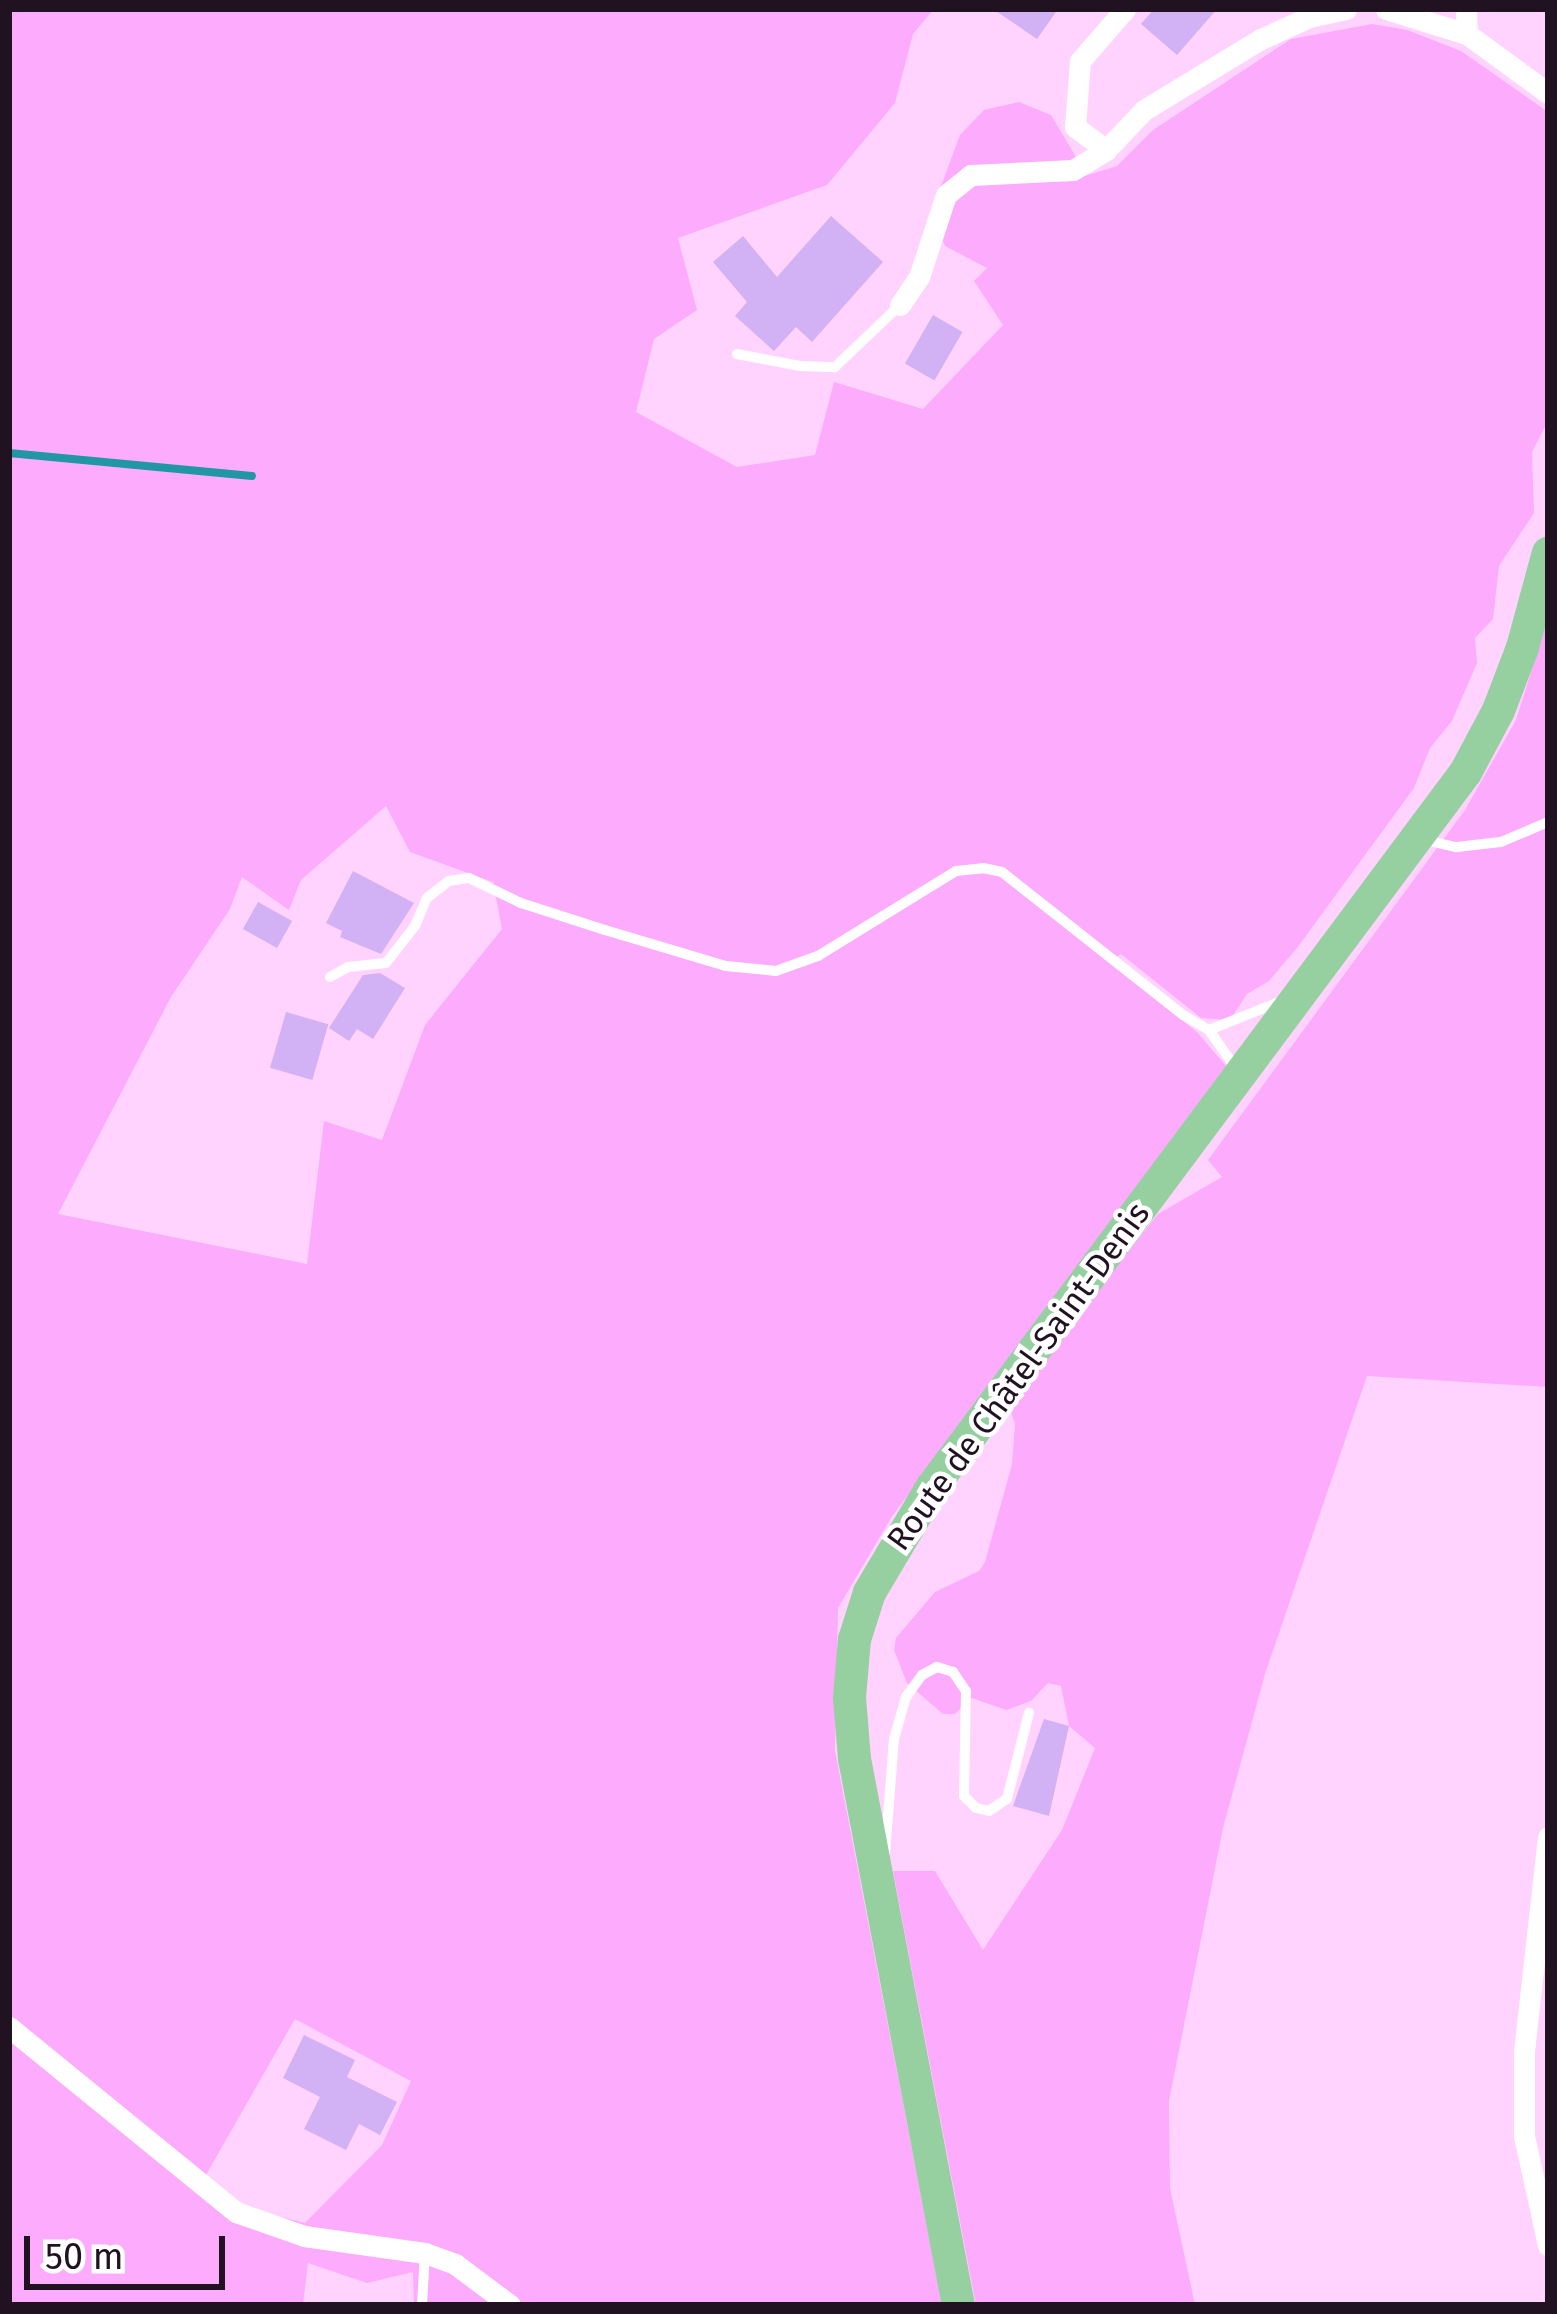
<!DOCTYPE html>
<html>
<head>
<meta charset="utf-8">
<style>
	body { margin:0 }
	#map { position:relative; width:1557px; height:2314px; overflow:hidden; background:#ffd3fe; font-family:"Fira Sans",sans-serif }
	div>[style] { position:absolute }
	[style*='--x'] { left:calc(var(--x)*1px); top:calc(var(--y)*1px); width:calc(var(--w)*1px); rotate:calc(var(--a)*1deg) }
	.green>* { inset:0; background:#fdabfd }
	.stream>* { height:8px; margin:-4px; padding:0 4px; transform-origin:4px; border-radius:4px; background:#2196a4 }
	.building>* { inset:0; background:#d2b1f4; transform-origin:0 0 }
	.service>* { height:10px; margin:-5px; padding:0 5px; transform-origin:5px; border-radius:5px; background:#fff }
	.minor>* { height:21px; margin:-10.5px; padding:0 10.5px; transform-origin:10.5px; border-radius:10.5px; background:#fff }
	.primary>* { height:33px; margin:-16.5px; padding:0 16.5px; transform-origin:16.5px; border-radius:16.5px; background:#97d0a0 }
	span { translate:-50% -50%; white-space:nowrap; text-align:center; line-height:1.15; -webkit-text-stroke:9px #fff; paint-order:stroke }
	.street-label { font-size:33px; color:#211221 }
	.frame { position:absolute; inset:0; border:12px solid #211221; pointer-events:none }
	.scale { position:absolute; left:24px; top:2236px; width:201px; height:54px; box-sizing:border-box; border:6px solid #211221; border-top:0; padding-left:15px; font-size:36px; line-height:42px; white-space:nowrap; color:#211221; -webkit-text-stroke:9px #fff; paint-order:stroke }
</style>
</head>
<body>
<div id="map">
	<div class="green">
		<div style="clip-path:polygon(evenodd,9px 9px,934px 9px,913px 34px,895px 103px,827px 185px,678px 238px,697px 310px,654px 339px,636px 412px,737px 467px,815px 455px,834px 382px,923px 409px,1003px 325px,974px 281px,987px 268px,945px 246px,931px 213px,960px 135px,984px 110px,1019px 102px,1051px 115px,1076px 157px,1065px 182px,1117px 166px,1153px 130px,1291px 39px,1372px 24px,1407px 30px,1461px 51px,1548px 112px,1548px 421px,1532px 452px,1534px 513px,1499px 566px,1493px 619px,1475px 638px,1477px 663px,1452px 721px,1430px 748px,1414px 788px,1297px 948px,1269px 981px,1247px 994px,1230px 1020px,1201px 1018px,1121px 954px,1109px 962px,1197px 1032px,1226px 1066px,891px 1518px,838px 1608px,835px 1751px,942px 2305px,414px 2305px,413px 2272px,367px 2283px,308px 2263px,303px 2305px,9px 2305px,9px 9px,386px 806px,410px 852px,493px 882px,502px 929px,425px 1025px,382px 1140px,324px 1121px,307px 1264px,58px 1214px,171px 997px,230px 909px,242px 877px,289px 910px,301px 880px,386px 806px,9px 9px,295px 2019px,411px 2081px,382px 2145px,305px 2223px,238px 2206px,206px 2175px,295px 2019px)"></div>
		<div style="clip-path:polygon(1548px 618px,1548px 1387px,1367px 1376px,1265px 1674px,1223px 1828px,1169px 2101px,1170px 2188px,1195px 2305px,976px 2305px,893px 1871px,935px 1871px,983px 1950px,1062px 1830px,1095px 1748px,1069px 1726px,1061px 1686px,1048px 1683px,1031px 1701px,1006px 1710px,972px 1698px,955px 1714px,943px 1714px,907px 1683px,894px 1650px,896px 1638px,935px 1592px,979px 1571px,985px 1562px,1012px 1464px,1015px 1424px,1008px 1403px,1158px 1214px,1222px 1177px,1208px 1160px,1465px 810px,1516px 720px)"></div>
	</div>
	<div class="stream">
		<div style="--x:9;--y:453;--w:244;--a:5.4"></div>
	</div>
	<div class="building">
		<div style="clip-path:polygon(993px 9px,1058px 9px,1037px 39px)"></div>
		<div style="clip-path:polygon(1154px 9px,1217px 9px,1177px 55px,1141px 24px)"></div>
		<div style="clip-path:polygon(831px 216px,883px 262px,812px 342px,796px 327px,774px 351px,735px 316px,747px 302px,713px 262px,743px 236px,777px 277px)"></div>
		<div style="left:933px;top:315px;width:34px;height:56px;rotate:30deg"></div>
		<div style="clip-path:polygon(353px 871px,414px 903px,381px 954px,340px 937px,342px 931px,326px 923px)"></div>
		<div style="left:258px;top:902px;width:39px;height:31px;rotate:29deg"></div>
		<div style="clip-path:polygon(380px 973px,405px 988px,373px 1039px,357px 1029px,349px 1041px,329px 1028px,363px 975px)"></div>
		<div style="left:286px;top:1012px;width:44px;height:58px;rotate:16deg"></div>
		<div style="clip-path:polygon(1044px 1719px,1069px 1726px,1049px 1816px,1013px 1806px)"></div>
		<div style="clip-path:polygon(304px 2035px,355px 2060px,347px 2077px,397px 2102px,380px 2135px,359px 2124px,346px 2150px,304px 2129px,320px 2097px,283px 2078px)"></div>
	</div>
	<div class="service">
		<div style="--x:737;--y:354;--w:64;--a:10.8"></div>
		<div style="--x:800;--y:366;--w:35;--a:2"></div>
		<div style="--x:835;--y:367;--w:90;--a:-43.6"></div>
		<div style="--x:1421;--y:839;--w:37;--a:13"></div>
		<div style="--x:1457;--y:847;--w:44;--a:-6.5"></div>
		<div style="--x:1501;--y:842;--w:51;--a:-23.1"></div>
		<div style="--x:330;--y:977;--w:21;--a:-29"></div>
		<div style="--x:348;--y:967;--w:38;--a:-6"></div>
		<div style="--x:386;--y:963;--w:47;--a:-51.9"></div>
		<div style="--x:415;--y:926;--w:30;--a:-67"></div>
		<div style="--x:427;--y:898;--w:28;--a:-38"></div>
		<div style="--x:449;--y:881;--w:20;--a:-9"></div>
		<div style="--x:469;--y:878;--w:58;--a:25.7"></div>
		<div style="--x:521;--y:903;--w:88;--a:17.8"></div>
		<div style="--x:605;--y:930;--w:126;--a:16.6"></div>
		<div style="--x:726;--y:966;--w:50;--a:5.7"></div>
		<div style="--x:776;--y:971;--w:45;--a:-19.7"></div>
		<div style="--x:818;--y:956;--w:162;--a:-31.6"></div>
		<div style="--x:956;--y:871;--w:27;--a:-6"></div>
		<div style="--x:983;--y:868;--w:19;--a:12"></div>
		<div style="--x:1002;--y:872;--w:231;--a:38.3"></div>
		<div style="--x:1183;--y:1015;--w:30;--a:30"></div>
		<div style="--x:1209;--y:1030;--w:75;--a:-21.8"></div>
		<div style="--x:1209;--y:1030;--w:45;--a:54.9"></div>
		<div style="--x:885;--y:1853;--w:114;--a:-85.5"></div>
		<div style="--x:894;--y:1739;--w:44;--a:-74.1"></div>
		<div style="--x:906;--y:1697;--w:27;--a:-54"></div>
		<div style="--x:922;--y:1675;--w:17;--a:-28"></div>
		<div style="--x:937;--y:1667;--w:17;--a:17"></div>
		<div style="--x:953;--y:1672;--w:23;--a:56"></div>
		<div style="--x:966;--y:1691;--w:105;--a:91.1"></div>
		<div style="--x:964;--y:1796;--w:17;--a:45"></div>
		<div style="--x:976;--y:1808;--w:13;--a:13"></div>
		<div style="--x:989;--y:1811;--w:22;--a:-34"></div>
		<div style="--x:1007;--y:1799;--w:89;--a:-75.7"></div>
		<div style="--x:422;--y:2305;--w:52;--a:-86.7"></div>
	</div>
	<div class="minor">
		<div style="--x:1386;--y:9;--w:85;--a:17.2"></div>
		<div style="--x:1467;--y:34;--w:100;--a:36.1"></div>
		<div style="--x:1466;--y:9;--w:25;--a:88"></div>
		<div style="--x:1106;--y:150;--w:39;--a:-143"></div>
		<div style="--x:1075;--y:127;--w:66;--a:-85.7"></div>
		<div style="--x:1080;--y:61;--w:69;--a:-49.1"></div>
		<div style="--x:900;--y:305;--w:34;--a:-56"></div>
		<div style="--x:919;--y:277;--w:86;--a:-71.8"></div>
		<div style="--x:946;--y:195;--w:32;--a:-39"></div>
		<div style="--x:971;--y:175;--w:102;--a:-2.8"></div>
		<div style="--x:1073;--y:170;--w:39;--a:-31"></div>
		<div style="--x:1106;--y:150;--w:55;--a:-46.5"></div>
		<div style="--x:1144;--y:110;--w:137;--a:-31.3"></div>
		<div style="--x:1261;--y:39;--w:53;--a:-24.6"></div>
		<div style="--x:1309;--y:17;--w:38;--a:-12"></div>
		<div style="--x:1548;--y:1837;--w:215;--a:96.4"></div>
		<div style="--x:1524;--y:2051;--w:85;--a:90"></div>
		<div style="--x:1524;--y:2136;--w:112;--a:77.6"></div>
		<div style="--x:9;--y:2027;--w:293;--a:39.2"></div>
		<div style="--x:236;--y:2212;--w:72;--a:19.4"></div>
		<div style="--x:304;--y:2236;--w:122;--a:8"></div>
		<div style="--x:425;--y:2253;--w:32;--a:20"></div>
		<div style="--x:455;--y:2264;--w:69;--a:36.7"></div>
	</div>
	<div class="primary">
		<div style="--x:958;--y:2305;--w:557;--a:-100.77"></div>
		<div style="--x:854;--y:1758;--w:61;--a:-94.7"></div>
		<div style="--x:849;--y:1697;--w:58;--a:-85.1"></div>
		<div style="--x:854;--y:1639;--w:49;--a:-72.3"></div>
		<div style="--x:869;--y:1592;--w:123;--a:-59.3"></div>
		<div style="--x:932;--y:1486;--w:891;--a:-53.26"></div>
		<div style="--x:1465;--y:772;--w:70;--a:-62"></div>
		<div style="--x:1498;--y:710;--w:67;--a:-69.1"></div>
		<div style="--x:1522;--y:647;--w:98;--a:-74.7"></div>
	</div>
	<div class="street-label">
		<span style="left:1019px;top:1377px;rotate:-54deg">Route de Châtel-Saint-Denis</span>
	</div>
	<div class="frame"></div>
	<div class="scale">50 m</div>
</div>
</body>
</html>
